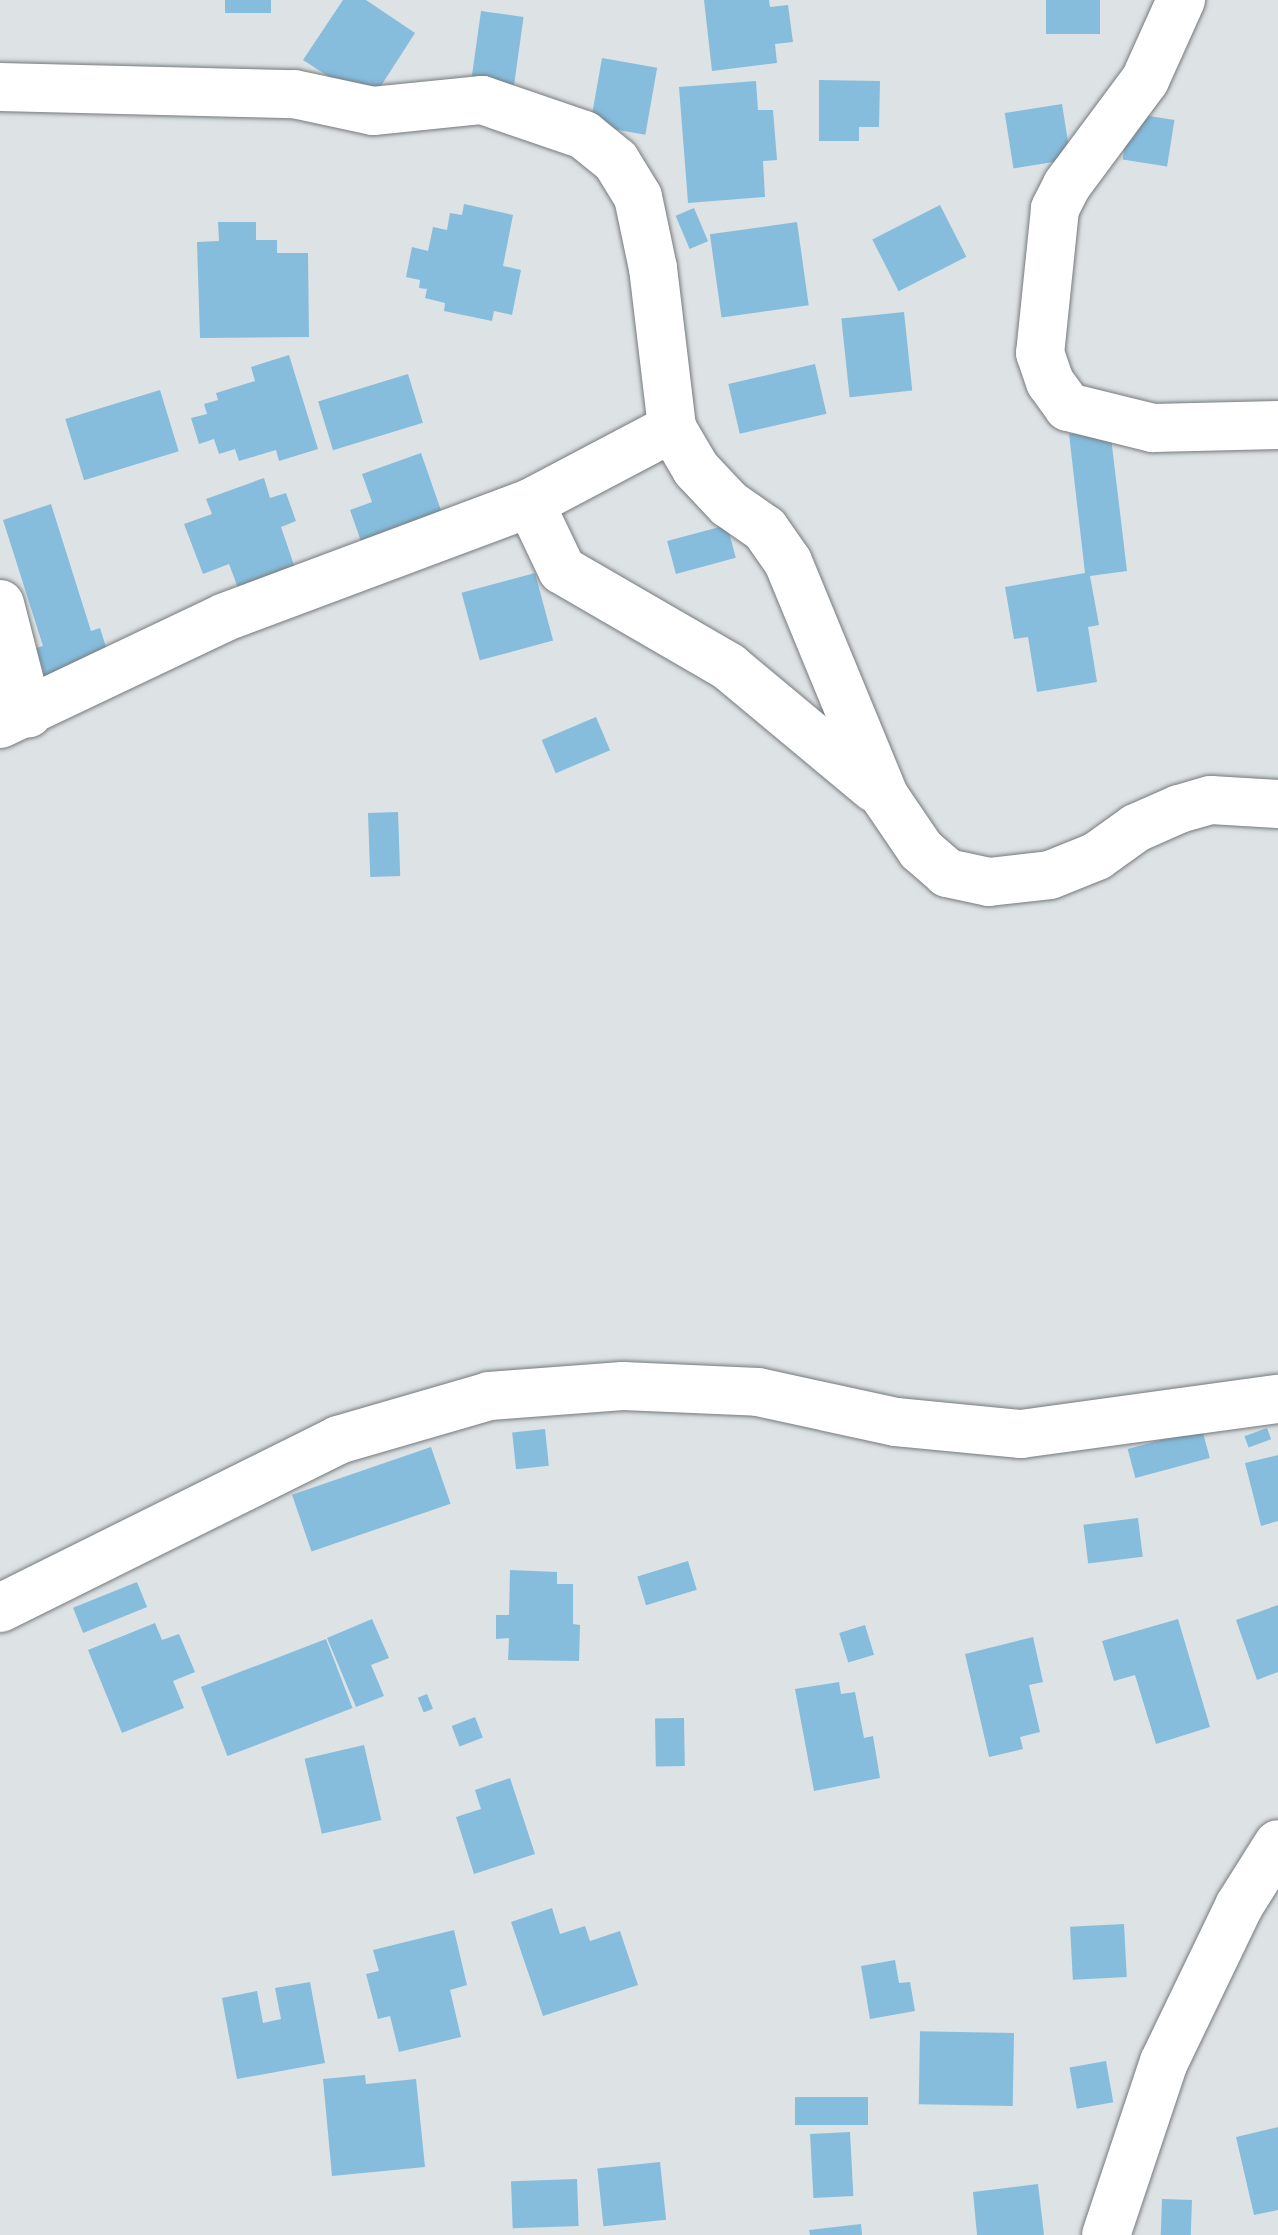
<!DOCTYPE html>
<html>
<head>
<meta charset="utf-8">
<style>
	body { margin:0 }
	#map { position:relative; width:1278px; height:2235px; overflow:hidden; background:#dde2e5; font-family:Poppins,sans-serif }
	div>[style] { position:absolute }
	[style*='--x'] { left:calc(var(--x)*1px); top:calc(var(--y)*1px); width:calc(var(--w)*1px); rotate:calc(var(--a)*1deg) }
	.building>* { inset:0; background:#86bddd; transform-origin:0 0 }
	.roads { filter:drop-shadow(0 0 2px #757a7d) drop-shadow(0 0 2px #757a7d) }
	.minor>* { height:48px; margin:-24px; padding:0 24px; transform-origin:24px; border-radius:24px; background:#fff }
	span { translate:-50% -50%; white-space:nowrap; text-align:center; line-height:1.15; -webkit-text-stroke:9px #eaeff2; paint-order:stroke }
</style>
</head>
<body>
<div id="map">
	<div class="building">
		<div style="left:225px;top:0;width:46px;height:13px"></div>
		<div style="clip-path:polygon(343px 0,366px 0,415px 33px,370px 103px,303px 60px)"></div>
		<div style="clip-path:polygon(704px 0,769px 0,770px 7px,788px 5px,793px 42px,775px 44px,777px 63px,712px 71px)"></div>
		<div style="left:1046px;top:0;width:54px;height:34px"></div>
		<div style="left:481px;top:11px;width:43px;height:76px;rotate:8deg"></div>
		<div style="left:602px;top:58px;width:56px;height:68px;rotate:10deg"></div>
		<div style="clip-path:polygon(819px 80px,880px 81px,879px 127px,859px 127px,859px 141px,819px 141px)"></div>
		<div style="clip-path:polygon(756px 81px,758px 110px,773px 110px,777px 160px,763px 161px,765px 197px,688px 203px,679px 87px)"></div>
		<div style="left:1062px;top:104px;width:56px;height:58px;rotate:81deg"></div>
		<div style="left:1130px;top:113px;width:45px;height:47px;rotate:9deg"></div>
		<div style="clip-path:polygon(464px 204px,513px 215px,503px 266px,521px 270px,512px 315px,494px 311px,492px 321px,444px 311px,445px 303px,425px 298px,427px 289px,419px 288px,420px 280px,406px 277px,412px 247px,428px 251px,433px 227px,447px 230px,450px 213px,462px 215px)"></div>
		<div style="left:940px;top:205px;width:58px;height:76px;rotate:63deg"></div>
		<div style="left:694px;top:208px;width:36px;height:20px;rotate:67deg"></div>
		<div style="clip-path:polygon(218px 222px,256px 222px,256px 240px,277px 240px,277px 253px,308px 253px,309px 337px,200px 338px,197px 242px,219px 241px)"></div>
		<div style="left:797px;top:222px;width:84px;height:88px;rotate:82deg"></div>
		<div style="left:904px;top:312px;width:79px;height:63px;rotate:84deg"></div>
		<div style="clip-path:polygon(289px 355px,318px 449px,279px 461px,276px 450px,239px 461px,235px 449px,219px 454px,214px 439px,199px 444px,191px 418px,207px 414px,204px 404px,218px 400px,216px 393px,255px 381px,251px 367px)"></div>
		<div style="left:815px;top:364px;width:51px;height:89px;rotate:77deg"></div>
		<div style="left:408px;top:374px;width:51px;height:94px;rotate:73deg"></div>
		<div style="left:160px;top:390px;width:64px;height:99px;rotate:73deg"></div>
		<div style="clip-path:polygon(1110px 429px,1127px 571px,1090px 576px,1099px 625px,1088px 627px,1097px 682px,1037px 692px,1028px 637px,1014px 639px,1005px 587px,1085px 573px,1069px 434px)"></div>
		<div style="clip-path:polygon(421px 453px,444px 519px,363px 547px,350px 510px,372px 502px,362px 474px)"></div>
		<div style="clip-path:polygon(264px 478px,270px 498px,286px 493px,296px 521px,281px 527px,295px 568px,238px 588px,229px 564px,203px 574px,184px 524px,212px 514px,206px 499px)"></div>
		<div style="clip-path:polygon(51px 504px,91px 631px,100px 628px,111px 663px,47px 683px,36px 648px,43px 646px,3px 520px)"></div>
		<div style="left:727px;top:525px;width:34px;height:62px;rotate:75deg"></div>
		<div style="left:535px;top:573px;width:70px;height:76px;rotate:75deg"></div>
		<div style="left:596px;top:717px;width:36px;height:59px;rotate:67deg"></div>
		<div style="left:398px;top:812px;width:64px;height:30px;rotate:88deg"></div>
		<div style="left:1267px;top:1428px;width:12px;height:24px;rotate:70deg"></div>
		<div style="left:545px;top:1429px;width:37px;height:33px;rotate:84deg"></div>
		<div style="left:1202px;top:1429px;width:30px;height:77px;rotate:75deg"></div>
		<div style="left:431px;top:1447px;width:60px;height:147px;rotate:71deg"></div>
		<div style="clip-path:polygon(1278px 1455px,1278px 1521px,1261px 1526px,1245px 1463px)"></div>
		<div style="left:1138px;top:1518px;width:39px;height:55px;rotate:83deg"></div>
		<div style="left:688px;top:1561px;width:30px;height:53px;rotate:73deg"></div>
		<div style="clip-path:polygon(510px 1570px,557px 1572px,557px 1584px,573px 1584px,573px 1624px,580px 1625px,579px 1661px,508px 1660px,509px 1638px,496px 1639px,496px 1615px,509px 1615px)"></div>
		<div style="left:137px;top:1582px;width:27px;height:69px;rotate:68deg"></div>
		<div style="clip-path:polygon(1278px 1605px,1278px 1672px,1257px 1680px,1236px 1620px)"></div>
		<div style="clip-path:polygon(372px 1619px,389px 1658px,371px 1665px,384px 1696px,356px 1707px,327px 1638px)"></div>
		<div style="clip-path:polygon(1178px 1619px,1210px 1727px,1156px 1744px,1135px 1675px,1114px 1681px,1102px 1641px)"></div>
		<div style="clip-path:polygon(155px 1623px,162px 1640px,179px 1634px,195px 1672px,173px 1681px,184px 1708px,122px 1733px,88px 1650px)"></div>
		<div style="left:865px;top:1625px;width:31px;height:27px;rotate:73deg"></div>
		<div style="clip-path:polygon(1033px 1637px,1043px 1682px,1029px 1685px,1040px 1732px,1020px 1737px,1023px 1749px,989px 1757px,965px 1654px)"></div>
		<div style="left:326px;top:1639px;width:74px;height:134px;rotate:69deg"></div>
		<div style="clip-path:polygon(839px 1682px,841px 1694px,855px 1692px,864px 1738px,873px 1736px,880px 1778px,814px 1791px,795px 1689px)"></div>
		<div style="left:427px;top:1694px;width:16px;height:10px;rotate:68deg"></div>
		<div style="left:475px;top:1717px;width:22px;height:25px;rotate:69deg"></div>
		<div style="left:684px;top:1718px;width:48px;height:29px;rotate:89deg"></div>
		<div style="left:364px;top:1745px;width:77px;height:61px;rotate:77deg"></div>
		<div style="clip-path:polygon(510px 1778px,535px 1854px,474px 1874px,456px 1817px,481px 1809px,475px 1790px)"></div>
		<div style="clip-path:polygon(552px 1908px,560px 1934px,585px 1926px,590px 1941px,620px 1931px,638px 1985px,543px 2016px,511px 1922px)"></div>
		<div style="left:1124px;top:1924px;width:53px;height:54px;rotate:87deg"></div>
		<div style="clip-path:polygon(454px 1930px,467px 1985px,450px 1990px,461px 2037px,399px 2052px,390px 2016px,378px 2019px,366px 1974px,379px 1971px,373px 1950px)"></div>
		<div style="clip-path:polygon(895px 1960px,899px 1983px,910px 1982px,915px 2011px,870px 2019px,861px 1966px)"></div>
		<div style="clip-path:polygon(310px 1982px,325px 2063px,237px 2079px,222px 1998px,257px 1991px,263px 2023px,281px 2019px,275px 1988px)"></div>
		<div style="left:1014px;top:2033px;width:73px;height:94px;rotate:91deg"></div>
		<div style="left:1106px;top:2061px;width:42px;height:37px;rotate:80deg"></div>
		<div style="clip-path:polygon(365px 2075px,366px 2084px,416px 2079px,425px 2167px,332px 2176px,323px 2079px)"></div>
		<div style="left:795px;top:2097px;width:73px;height:28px"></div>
		<div style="clip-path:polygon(1278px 2127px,1278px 2210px,1254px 2215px,1236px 2137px)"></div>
		<div style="left:850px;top:2132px;width:64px;height:40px;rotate:87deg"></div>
		<div style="left:660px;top:2162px;width:58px;height:63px;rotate:84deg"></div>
		<div style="left:577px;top:2179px;width:47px;height:66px;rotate:88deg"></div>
		<div style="clip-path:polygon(1038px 2184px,1044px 2235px,977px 2235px,973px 2192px)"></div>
		<div style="left:1162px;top:2199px;width:30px;height:36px;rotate:2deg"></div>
		<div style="clip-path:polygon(861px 2224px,862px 2235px,810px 2235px,809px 2230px)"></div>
	</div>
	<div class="roads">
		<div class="minor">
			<div style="--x:1181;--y:0;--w:88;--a:114.2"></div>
			<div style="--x:1145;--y:80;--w:131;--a:126.6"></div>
			<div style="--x:1067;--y:185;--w:27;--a:117"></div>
			<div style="--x:1055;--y:209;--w:145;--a:95.9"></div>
			<div style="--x:1040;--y:353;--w:31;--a:71"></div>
			<div style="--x:1050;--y:382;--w:31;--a:54"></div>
			<div style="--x:1068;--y:407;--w:88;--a:13.9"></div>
			<div style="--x:1153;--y:428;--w:125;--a:-1.4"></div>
			<div style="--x:0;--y:87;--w:294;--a:1.4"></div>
			<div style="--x:294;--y:94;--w:81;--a:12.1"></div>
			<div style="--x:373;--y:111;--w:110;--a:-5.8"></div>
			<div style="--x:482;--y:100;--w:108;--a:18.9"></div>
			<div style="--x:584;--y:135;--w:41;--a:39.1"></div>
			<div style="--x:616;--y:161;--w:42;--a:58.6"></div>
			<div style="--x:638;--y:197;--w:73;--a:78.1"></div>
			<div style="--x:653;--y:268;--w:161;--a:83.2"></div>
			<div style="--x:672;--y:428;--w:48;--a:59.7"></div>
			<div style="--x:696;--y:469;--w:48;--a:46.7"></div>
			<div style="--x:729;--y:504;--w:44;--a:34.8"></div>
			<div style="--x:765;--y:529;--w:40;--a:55.1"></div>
			<div style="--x:788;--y:562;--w:254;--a:67.6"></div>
			<div style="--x:885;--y:797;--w:64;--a:55.8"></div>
			<div style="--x:921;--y:850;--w:35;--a:41"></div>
			<div style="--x:947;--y:873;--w:43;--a:12.1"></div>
			<div style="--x:989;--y:882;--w:61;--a:-6.5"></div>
			<div style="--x:1050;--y:875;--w:51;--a:-22"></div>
			<div style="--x:1097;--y:856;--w:48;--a:-35.7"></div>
			<div style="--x:1136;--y:828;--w:47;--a:-23.8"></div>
			<div style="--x:1179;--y:809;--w:33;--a:-16"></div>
			<div style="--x:1211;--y:800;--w:67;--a:3.4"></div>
			<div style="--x:530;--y:503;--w:74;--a:64.5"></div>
			<div style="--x:562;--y:570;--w:193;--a:30.1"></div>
			<div style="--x:729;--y:667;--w:189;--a:39.8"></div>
			<div style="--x:0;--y:604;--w:113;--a:75.6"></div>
			<div style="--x:0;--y:724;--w:249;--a:-25.4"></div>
			<div style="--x:225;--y:617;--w:326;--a:-20.5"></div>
			<div style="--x:530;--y:503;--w:161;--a:-27.8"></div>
			<div style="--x:0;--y:1608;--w:377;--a:-26.4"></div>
			<div style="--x:338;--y:1440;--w:157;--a:-16.2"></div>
			<div style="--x:489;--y:1396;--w:134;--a:-4.3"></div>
			<div style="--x:623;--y:1386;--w:135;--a:2.5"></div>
			<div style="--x:758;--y:1392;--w:141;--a:12.3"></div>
			<div style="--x:896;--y:1422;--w:126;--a:5.5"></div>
			<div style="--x:1021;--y:1434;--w:259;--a:-7.8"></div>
			<div style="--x:1106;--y:2235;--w:182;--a:-71.5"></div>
			<div style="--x:1164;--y:2062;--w:173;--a:-64.3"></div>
			<div style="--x:1239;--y:1906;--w:73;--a:-57.8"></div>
		</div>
	</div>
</div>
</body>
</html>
